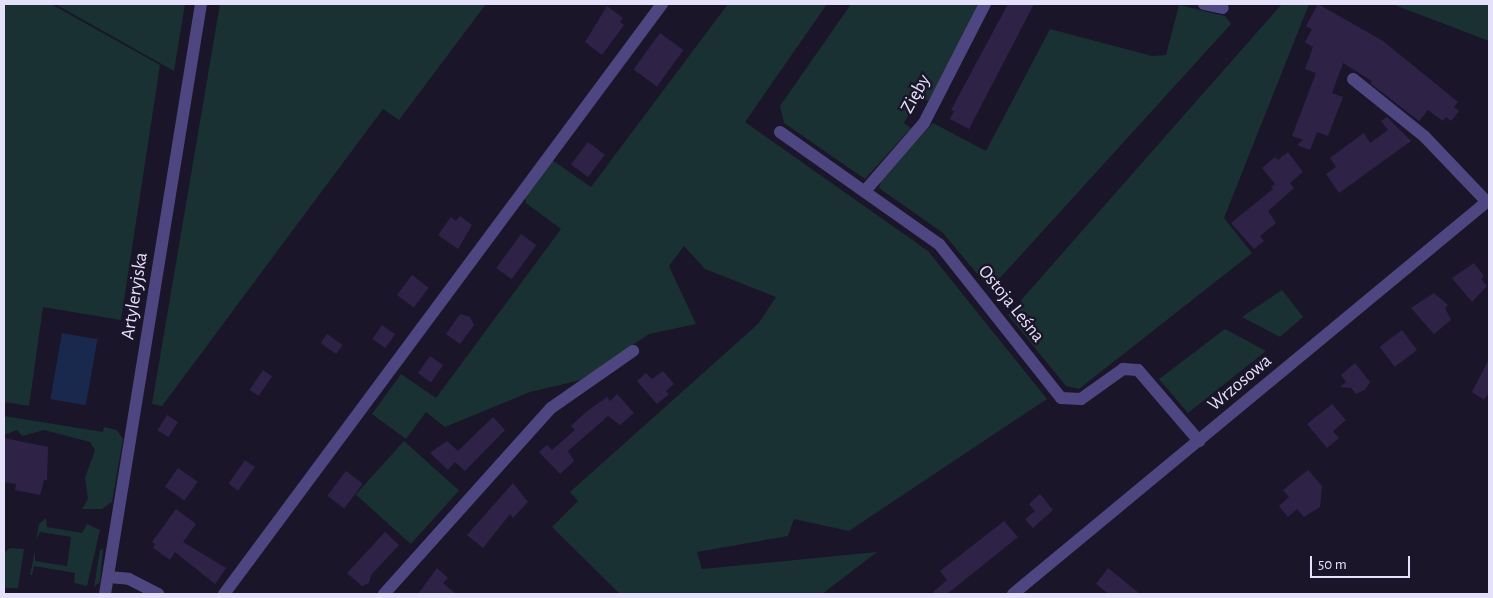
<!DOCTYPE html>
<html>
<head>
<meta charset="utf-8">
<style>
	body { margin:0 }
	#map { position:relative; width:1493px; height:598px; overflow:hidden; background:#1a1529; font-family:"Alegreya Sans",sans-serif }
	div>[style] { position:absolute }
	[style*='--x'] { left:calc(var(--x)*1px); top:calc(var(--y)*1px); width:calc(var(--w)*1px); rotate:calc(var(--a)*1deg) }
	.green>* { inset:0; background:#193132; transform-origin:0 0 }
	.water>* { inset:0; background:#19294d; transform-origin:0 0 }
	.building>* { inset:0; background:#2e2347; transform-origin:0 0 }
	.minor>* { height:12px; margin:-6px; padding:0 6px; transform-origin:6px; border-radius:6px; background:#4e4681 }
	span { translate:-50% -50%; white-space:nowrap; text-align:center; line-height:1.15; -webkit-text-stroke:5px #1a1529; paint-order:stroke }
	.street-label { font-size:19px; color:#e6e1fb }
	.frame { position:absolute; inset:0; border:5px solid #e6e1fb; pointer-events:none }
	.scale { position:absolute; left:1310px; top:556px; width:100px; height:22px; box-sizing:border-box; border:2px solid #e6e1fb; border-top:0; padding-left:6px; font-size:15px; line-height:18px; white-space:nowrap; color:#e6e1fb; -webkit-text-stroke:4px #1a1529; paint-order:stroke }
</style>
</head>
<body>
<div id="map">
	<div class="green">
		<div style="clip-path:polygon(4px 4px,51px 4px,160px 65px,121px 320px,43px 307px,29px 406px,4px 402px)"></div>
		<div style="clip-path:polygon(55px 4px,185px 4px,174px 71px)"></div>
		<div style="clip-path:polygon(220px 4px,486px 4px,399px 120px,383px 109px,162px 406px,152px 404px)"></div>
		<div style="clip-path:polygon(728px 4px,827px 4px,745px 122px,928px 251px,1047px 399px,849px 531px,794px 519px,788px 536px,697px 552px,702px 569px,877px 552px,822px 594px,620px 594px,552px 527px,578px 501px,570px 492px,758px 324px,776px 297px,705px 269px,684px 246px,669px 266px,696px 324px,649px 334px,581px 380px,530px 392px,445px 427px,426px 412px,406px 439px,372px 414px,401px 374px,436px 398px,561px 229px,526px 203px,525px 196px,552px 160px,591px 187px)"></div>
		<div style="clip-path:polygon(851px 4px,979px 4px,929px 100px,915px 102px,904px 123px,911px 128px,865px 179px,784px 123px,780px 106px)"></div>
		<div style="clip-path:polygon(1282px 4px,1309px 4px,1224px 218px,1252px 253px,1079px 389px,1066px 386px,1008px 315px)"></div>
		<div style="clip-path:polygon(1392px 4px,1489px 4px,1489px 41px)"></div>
		<div style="clip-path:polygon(1179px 5px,1225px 16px,1231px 24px,990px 289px,943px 233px,879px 188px,882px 178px,933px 123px,986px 151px,1050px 29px,1152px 56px,1166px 55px)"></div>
		<div style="clip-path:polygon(1282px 290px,1303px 317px,1280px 337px,1242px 317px)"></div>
		<div style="clip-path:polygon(1225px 329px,1266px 351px,1188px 413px,1159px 379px)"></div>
		<div style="clip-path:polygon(4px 416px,103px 432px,104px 427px,117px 430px,123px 439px,112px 502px,102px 509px,82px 509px,88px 499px,85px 478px,95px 450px,90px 442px,44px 430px,22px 436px,17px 430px,4px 435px)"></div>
		<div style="left:404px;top:441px;width:74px;height:72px;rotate:42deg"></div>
		<div style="clip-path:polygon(46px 518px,47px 527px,82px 533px,87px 524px,100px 530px,87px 586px,74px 583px,75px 573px,34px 566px,32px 575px,30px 575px,35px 551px,35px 561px,67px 566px,71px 537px,40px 532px,36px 540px,39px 524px)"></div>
		<div style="clip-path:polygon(10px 548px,24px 549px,18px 588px,4px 588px,4px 553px)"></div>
		<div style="clip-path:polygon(103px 549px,100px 582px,94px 587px,100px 550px)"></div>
	</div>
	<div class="water">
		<div style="left:62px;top:333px;width:36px;height:67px;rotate:10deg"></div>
	</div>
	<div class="building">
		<div style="clip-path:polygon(1008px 4px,1034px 4px,969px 129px,950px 119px,954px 111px,951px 110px)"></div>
		<div style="clip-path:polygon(1318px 4px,1383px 41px,1458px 102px,1454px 107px,1459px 111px,1451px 121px,1446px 117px,1443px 121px,1428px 110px,1419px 121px,1370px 83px,1372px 81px,1343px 63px,1332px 93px,1343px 97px,1328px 136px,1317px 132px,1310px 150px,1297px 145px,1303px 140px,1292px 136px,1316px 73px,1305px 69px,1313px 47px,1305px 42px,1312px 29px,1306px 26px)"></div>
		<div style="clip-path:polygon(607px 6px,623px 18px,620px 22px,624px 25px,602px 55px,585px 42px)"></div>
		<div style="left:660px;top:33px;width:29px;height:45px;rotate:36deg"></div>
		<div style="clip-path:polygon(1387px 117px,1411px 141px,1339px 193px,1326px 174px,1336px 167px,1330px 158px,1364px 133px,1370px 143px,1388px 130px,1381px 121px)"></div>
		<div style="left:588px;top:142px;width:21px;height:28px;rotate:37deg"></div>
		<div style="clip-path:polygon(1288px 152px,1303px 172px,1290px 183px,1294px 188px,1268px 211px,1276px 223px,1260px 236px,1264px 241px,1254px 249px,1231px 223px,1273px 189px,1271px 187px,1275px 184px,1262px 168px,1275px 157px,1278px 160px)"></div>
		<div style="clip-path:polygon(460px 216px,472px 225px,458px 249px,438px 235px,451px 217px,456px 221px)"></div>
		<div style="left:521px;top:234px;width:19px;height:42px;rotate:36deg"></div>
		<div style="clip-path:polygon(1474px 263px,1484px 276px,1481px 279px,1487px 286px,1472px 302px,1452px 278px)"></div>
		<div style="left:412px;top:275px;width:21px;height:25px;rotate:37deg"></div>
		<div style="clip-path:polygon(1434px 293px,1448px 305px,1445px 308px,1451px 320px,1434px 334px,1411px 308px)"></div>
		<div style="clip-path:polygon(460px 314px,470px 317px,474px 325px,460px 344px,446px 334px)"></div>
		<div style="left:382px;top:325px;width:16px;height:17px;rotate:35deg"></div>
		<div style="left:1402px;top:330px;width:25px;height:28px;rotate:53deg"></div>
		<div style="left:327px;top:334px;width:19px;height:11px;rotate:35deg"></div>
		<div style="left:430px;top:356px;width:16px;height:21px;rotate:35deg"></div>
		<div style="clip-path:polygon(1489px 359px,1489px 393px,1484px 400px,1472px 392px)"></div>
		<div style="clip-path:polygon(1355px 363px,1370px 382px,1365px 390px,1356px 394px,1351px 388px,1340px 387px,1346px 382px,1341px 375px)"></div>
		<div style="left:263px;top:370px;width:11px;height:24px;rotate:34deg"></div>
		<div style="clip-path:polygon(663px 371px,674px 384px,666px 391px,669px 394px,657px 404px,637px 381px,646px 373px,652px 379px)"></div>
		<div style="clip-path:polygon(617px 394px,634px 413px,620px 425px,608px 416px,568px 451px,574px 461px,560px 474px,539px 452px,547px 445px,552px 450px,575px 430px,571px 426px,586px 412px,607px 397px,610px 401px)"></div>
		<div style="clip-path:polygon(1332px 404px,1346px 420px,1333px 431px,1339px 438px,1327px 448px,1307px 424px)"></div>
		<div style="left:167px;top:415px;width:13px;height:18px;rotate:32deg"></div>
		<div style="clip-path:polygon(493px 417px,505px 430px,465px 471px,455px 462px,448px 470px,430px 453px,447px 441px,458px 451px)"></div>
		<div style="clip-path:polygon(4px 438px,48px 447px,47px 480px,44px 480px,40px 495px,15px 490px,16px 484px,4px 482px)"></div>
		<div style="left:245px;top:460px;width:12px;height:29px;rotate:35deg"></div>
		<div style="left:178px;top:468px;width:24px;height:23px;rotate:35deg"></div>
		<div style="clip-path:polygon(1308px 470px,1322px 486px,1320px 507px,1304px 517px,1297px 509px,1288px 517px,1279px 506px,1289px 497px,1283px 490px)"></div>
		<div style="left:346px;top:471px;width:21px;height:31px;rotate:37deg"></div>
		<div style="clip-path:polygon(513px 483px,528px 502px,513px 518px,510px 514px,483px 548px,467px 535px)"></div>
		<div style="clip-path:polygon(1040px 494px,1053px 510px,1033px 528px,1025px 519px,1035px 511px,1029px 504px)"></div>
		<div style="clip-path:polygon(176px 509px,196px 524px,183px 542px,226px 568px,215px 584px,175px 552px,170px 560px,153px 548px,155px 544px,152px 542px)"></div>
		<div style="clip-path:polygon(1004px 521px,1018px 537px,947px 594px,931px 594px,947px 580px,940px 571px)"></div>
		<div style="clip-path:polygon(385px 532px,399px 545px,371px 575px,369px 583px,362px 586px,347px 573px)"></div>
		<div style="clip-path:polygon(437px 568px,448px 578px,443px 583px,456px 594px,418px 594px)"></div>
		<div style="clip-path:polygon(1108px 568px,1123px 580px,1140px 594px,1109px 594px,1096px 584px)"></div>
	</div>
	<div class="minor">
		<div style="--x:1204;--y:4;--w:19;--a:12"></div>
		<div style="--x:1353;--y:79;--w:91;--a:38.8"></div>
		<div style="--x:1424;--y:136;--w:91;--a:46.3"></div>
		<div style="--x:780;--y:132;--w:194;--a:35.2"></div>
		<div style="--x:939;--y:244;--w:196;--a:51.6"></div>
		<div style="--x:1061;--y:398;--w:20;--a:3"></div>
		<div style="--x:1081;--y:399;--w:52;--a:-35.5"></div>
		<div style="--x:1123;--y:369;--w:15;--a:4"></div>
		<div style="--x:1138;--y:370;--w:94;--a:49.3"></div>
		<div style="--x:865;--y:191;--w:90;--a:-49.1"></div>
		<div style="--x:924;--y:123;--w:134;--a:-62.9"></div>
		<div style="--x:108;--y:577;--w:21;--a:5"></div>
		<div style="--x:129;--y:579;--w:33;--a:27"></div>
		<div style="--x:105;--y:594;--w:598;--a:-80.76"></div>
		<div style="--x:224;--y:594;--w:735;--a:-53.41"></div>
		<div style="--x:384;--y:594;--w:250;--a:-48.1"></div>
		<div style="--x:551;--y:408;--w:100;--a:-34.8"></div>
		<div style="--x:1013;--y:594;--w:618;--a:-39.62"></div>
	</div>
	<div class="street-label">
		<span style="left:916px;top:94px;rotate:-61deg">Zięby</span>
		<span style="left:135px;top:296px;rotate:-81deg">Artyleryjska</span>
		<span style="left:1011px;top:304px;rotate:51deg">Ostoja Leśna</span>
		<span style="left:1240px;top:383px;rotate:-40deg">Wrzosowa</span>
	</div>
	<div class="frame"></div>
	<div class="scale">50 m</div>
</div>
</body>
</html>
